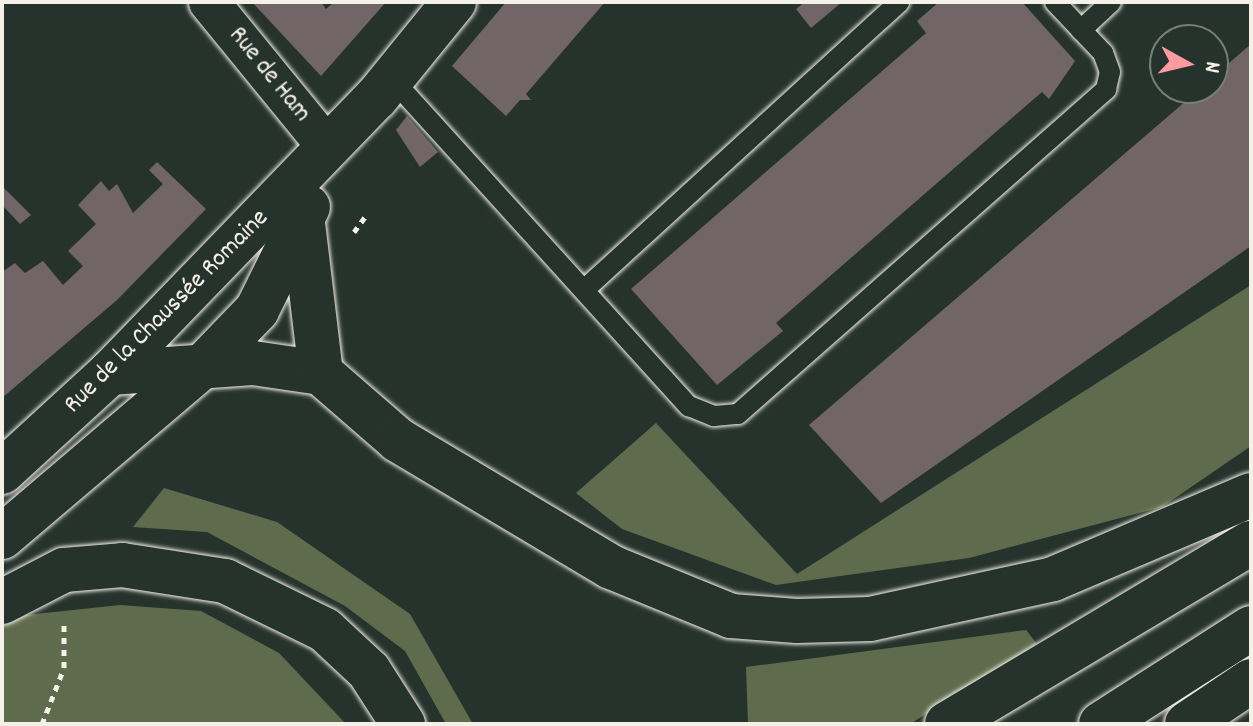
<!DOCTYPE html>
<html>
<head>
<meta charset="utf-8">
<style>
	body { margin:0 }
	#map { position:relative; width:1253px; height:726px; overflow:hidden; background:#26332d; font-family:Dekko,sans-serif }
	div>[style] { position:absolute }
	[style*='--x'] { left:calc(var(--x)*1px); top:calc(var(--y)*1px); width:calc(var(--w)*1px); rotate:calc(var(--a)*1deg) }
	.green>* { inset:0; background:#5e6c4d }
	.building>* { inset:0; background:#716568 }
	.path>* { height:5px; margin-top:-2.5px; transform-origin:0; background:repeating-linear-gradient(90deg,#f4f1e8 0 6px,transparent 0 12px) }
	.roads { filter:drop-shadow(0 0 2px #f4f1e8) drop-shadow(0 0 2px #f4f1e8) }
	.lane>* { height:20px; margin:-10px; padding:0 10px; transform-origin:10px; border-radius:10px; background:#26332d }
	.street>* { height:40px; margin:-20px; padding:0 20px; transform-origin:20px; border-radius:20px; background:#26332d }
	.secondary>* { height:44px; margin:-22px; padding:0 22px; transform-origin:22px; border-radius:22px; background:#26332d }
	.primary>* { height:44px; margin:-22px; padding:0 22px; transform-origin:22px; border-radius:22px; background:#26332d }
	span { translate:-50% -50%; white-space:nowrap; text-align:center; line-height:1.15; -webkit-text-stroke:7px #26332d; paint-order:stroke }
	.street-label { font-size:26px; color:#f4f1e8 }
	.frame { position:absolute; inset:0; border:4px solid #f4f1e8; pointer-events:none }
	.north { position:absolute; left:1149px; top:24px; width:80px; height:80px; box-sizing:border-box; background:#26332d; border:2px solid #787f78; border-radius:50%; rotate:98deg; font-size:22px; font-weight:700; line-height:32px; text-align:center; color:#f4f1e8 }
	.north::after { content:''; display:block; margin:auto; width:28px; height:36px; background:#ff9aa2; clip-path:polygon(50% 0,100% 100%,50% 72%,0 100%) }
</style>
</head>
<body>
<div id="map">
	<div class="green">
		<div style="clip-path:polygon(1251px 285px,1251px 446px,1162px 507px,969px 558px,776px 585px,622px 529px,576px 493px,656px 423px,797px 574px)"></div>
		<div style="clip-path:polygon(164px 488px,277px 522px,410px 614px,473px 724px,446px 724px,405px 651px,345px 606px,207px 532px,133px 527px)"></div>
		<div style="clip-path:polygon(120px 605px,201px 611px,279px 653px,346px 724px,2px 724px,2px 626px,26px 615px)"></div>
		<div style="clip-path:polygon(1026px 630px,1037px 644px,910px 724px,748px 724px,746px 667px)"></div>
	</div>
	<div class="building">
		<div style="clip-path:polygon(252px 2px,321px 2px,326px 9px,334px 2px,386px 2px,321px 76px)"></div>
		<div style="clip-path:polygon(506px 2px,605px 2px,526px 94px,531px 100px,520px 100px,506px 116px,452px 66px)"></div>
		<div style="clip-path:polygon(805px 2px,842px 2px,811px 28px,796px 9px)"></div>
		<div style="clip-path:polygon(939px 2px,1022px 2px,1075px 61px,1049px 99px,1042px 92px,776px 323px,783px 331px,717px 385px,631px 289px,926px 33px,917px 21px)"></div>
		<div style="clip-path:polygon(1251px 44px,1251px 246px,881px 503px,809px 425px,1201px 88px,1213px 88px,1213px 77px)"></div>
		<div style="clip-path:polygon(407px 116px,438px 152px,420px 167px,396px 130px)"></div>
		<div style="clip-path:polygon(157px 162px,206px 209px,117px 300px,2px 398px,2px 272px,15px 263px,25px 273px,43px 261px,63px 285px,83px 266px,68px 251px,96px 224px,78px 205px,101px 181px,109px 191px,117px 184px,133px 213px,163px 184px,149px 170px)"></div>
		<div style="clip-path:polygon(2px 186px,31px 215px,20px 224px,2px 205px)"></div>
	</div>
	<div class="path">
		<div style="--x:354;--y:232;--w:22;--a:-54"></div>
		<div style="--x:42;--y:724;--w:60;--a:-68.6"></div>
		<div style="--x:64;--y:668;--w:43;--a:-90"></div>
	</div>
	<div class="roads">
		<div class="lane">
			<div style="--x:1081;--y:30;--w:41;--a:-43"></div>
			<div style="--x:392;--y:79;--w:442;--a:47.8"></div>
			<div style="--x:689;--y:406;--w:27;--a:22"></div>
			<div style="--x:714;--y:416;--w:24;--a:-5"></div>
			<div style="--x:738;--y:414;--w:491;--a:-41.4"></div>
			<div style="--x:1106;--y:89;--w:17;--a:-77"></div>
			<div style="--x:1110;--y:72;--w:20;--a:-110"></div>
			<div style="--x:1103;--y:53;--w:70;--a:-133.3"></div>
			<div style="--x:584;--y:290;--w:427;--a:-42.4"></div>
		</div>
		<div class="street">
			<div style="--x:209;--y:2;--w:188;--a:50.8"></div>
		</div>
		<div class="secondary">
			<div style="--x:203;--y:366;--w:78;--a:-46"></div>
			<div style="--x:257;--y:310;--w:115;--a:-63.7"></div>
			<div style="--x:110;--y:373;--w:383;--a:-46"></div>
			<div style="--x:376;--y:98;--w:124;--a:-50.9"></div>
		</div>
		<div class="primary">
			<div style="--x:303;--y:223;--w:151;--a:83.2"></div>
			<div style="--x:2;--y:472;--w:147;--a:-42.5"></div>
			<div style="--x:110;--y:373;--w:143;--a:-4"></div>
			<div style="--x:253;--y:363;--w:69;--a:8.4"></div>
			<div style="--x:321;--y:373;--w:102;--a:41"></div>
			<div style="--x:398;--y:440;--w:248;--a:30.8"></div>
			<div style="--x:611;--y:567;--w:130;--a:22.2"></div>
			<div style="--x:731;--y:616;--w:66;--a:4.3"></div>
			<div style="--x:797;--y:621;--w:73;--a:-1.6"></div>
			<div style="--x:870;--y:619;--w:187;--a:-12.3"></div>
			<div style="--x:1053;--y:579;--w:215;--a:-23"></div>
			<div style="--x:2;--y:537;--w:264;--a:-40.4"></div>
			<div style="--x:2;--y:602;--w:70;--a:-27.3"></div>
			<div style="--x:64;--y:570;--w:58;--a:-4.9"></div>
			<div style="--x:122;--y:565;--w:104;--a:8.8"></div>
			<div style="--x:225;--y:581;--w:111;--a:26.1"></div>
			<div style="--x:325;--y:630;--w:60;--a:43"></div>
			<div style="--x:369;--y:671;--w:63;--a:57.3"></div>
			<div style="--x:947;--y:724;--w:354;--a:-30.8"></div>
			<div style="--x:1101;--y:724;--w:178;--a:-32.6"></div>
			<div style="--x:1187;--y:724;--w:77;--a:-33.9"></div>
		</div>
	</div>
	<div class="street-label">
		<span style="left:269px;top:75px;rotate:51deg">Rue de Ham</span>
		<span style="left:167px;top:312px;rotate:-45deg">Rue de la Chaussée Romaine</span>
	</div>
	<div class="frame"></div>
	<div class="north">N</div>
</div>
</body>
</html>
